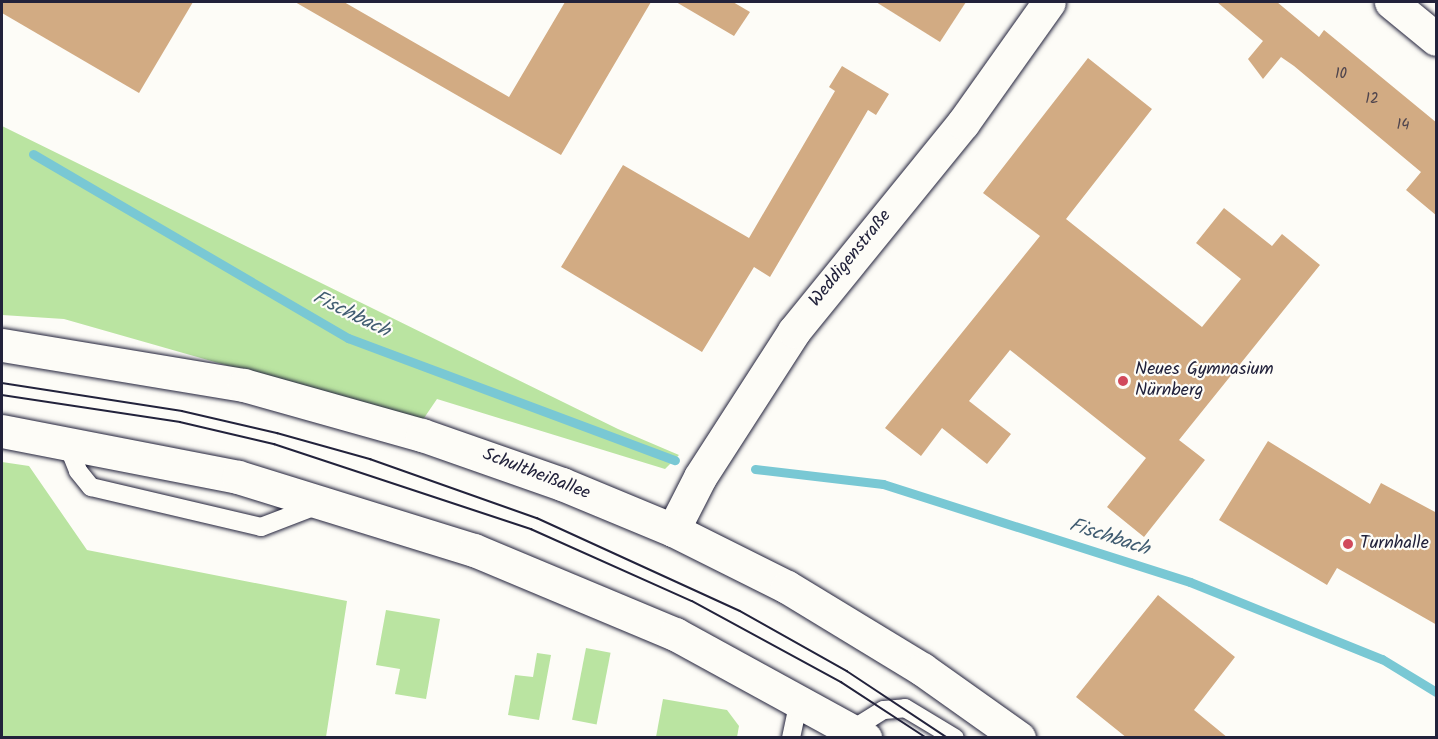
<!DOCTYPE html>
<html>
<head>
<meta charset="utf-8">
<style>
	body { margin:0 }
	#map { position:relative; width:1438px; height:739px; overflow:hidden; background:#fdfcf7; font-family:Kalam,sans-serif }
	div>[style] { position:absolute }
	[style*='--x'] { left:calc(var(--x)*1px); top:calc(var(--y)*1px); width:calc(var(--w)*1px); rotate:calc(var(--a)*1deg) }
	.green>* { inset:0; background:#bae4a1; transform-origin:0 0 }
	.stream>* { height:9px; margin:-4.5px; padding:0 4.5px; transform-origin:4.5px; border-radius:4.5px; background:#79c8d4 }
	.building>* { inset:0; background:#d2ab83 }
	.roads { filter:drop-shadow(0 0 2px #22223b) drop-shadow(0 0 2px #22223b) }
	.lane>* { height:18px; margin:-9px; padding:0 9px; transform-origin:9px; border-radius:9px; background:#fdfcf7 }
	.street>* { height:33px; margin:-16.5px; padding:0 16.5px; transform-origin:16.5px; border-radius:16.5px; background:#fdfcf7 }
	.secondary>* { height:33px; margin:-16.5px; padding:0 16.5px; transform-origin:16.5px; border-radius:16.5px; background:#fdfcf7 }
	.tram>* { height:1.5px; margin:-0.75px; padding:0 0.75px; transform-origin:0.75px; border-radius:0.75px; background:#22223b }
	.dots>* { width:16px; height:16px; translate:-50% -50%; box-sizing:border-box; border:3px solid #fdfcf7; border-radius:50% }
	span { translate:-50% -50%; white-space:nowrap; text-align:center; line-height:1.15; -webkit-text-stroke:4.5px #fdfcf7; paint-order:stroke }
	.number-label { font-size:15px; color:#4e444d }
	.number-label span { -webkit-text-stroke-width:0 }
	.street-label { font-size:18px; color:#22223b }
	.poi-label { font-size:18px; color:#22223b }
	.left { translate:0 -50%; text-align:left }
	.water-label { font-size:20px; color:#405c71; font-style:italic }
	.frame { position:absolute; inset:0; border:3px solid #22223b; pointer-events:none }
</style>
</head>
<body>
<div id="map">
	<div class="green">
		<div style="clip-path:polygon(2px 126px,618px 429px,679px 455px,665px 469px,437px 399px,422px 421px,64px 319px,2px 315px)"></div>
		<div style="clip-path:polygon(2px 462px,29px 466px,87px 550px,347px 601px,326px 737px,2px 737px)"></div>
		<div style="clip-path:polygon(386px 610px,440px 619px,426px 699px,395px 694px,400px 669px,376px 665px)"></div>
		<div style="left:586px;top:648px;width:25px;height:73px;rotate:11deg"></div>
		<div style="clip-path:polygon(537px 653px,551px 655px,539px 720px,508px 715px,515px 675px,533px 677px)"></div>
		<div style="clip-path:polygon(663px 699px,727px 710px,739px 726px,737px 737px,656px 737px)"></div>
	</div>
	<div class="stream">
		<div style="--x:33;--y:154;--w:365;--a:30.3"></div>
		<div style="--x:348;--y:338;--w:349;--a:20.5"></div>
		<div style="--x:755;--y:469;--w:129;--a:6.7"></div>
		<div style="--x:883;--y:484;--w:322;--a:17.7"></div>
		<div style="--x:1190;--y:582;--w:207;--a:21.9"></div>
		<div style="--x:1382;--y:659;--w:63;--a:31.4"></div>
	</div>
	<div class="building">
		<div style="clip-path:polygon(2px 2px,193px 2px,139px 93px,2px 13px)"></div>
		<div style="clip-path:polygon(295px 2px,344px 2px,509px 97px,565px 2px,651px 2px,561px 155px)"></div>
		<div style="clip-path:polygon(676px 2px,733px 2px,750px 12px,734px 36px)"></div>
		<div style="clip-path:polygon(876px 2px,966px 2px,940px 42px)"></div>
		<div style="clip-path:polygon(1217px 2px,1277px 2px,1319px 37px,1324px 30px,1437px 123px,1437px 216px,1406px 190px,1421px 172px,1294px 66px,1281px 57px,1263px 79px,1248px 59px,1263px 41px)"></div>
		<div style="clip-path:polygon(1088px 58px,1152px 109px,1066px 219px,1202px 327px,1241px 279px,1196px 243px,1224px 208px,1272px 246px,1282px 234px,1320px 265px,1179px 440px,1205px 460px,1144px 537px,1107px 507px,1146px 458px,1010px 350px,969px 401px,1011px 434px,987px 464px,942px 428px,921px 456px,885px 428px,1040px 236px,983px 193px)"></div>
		<div style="clip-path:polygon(842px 66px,889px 94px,876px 115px,868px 110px,770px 277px,754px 267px,702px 352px,561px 267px,623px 165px,749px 238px,835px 91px,829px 87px)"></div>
		<div style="clip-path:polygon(1268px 441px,1370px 504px,1381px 483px,1437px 513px,1437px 625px,1337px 568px,1327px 585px,1219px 520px)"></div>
		<div style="clip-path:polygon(1158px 595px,1235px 657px,1194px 710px,1228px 738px,1127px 738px,1076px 697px)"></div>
	</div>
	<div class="roads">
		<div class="lane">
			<div style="--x:66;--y:441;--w:32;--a:68"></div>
			<div style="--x:78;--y:471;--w:21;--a:51"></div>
			<div style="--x:91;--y:487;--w:175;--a:13.2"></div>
			<div style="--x:261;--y:527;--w:64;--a:-21"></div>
			<div style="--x:851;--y:736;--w:7;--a:-74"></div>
			<div style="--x:853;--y:729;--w:36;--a:-32"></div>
			<div style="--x:884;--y:710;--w:21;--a:-5"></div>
			<div style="--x:905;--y:708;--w:58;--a:31"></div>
			<div style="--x:791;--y:738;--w:40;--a:-78"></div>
		</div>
		<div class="street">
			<div style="--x:1391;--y:2;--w:58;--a:39.4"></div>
			<div style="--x:673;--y:530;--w:59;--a:-63"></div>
			<div style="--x:700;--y:477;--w:174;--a:-57.2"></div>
			<div style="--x:794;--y:331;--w:268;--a:-50.9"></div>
			<div style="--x:963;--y:123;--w:148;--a:-54.6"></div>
		</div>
		<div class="secondary">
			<div style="--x:2;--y:345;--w:245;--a:9.4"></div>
			<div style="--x:244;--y:385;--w:185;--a:15.7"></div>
			<div style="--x:422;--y:435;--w:148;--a:19.3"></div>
			<div style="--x:562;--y:484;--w:120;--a:22.5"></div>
			<div style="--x:673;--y:530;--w:127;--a:26.6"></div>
			<div style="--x:787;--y:587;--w:158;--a:31.3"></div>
			<div style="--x:922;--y:669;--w:119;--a:35.4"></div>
			<div style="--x:2;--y:431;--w:240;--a:11"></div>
			<div style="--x:238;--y:477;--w:247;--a:17.2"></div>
			<div style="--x:474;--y:550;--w:218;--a:22.7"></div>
			<div style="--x:675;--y:634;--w:217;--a:28.7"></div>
		</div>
	</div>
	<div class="tram">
		<div style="--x:2;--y:383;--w:182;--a:8.8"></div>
		<div style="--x:182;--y:411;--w:98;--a:13"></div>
		<div style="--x:277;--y:433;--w:97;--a:15.6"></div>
		<div style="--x:370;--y:459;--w:177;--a:19.5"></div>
		<div style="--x:537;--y:518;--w:223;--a:24.6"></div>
		<div style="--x:740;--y:611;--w:123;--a:29.3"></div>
		<div style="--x:847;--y:671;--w:121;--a:33.6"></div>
		<div style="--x:2;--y:395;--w:180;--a:8.6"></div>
		<div style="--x:180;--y:422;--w:97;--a:13.2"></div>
		<div style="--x:274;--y:444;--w:271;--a:18.3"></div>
		<div style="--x:531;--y:529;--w:176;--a:24.1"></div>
		<div style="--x:692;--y:601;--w:170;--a:28.5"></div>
		<div style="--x:841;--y:682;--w:103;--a:33.1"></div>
	</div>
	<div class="dots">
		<div style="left:1123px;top:381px;background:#d1495b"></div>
		<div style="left:1348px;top:544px;background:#d1495b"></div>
	</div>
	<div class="number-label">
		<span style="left:1341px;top:75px">10</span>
		<span style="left:1372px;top:100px">12</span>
		<span style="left:1403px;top:126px">14</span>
	</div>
	<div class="street-label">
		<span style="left:851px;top:259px;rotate:-51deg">Weddigenstraße</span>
		<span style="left:536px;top:475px;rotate:21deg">Schultheißallee</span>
	</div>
	<div class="poi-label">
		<span class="left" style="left:1135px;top:381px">Neues Gymnasium<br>Nürnberg</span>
		<span class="left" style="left:1360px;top:544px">Turnhalle</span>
	</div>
	<div class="water-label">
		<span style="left:351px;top:315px;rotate:26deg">Fischbach</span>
		<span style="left:1109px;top:538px;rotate:18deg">Fischbach</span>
	</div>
	<div class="frame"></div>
</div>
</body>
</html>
